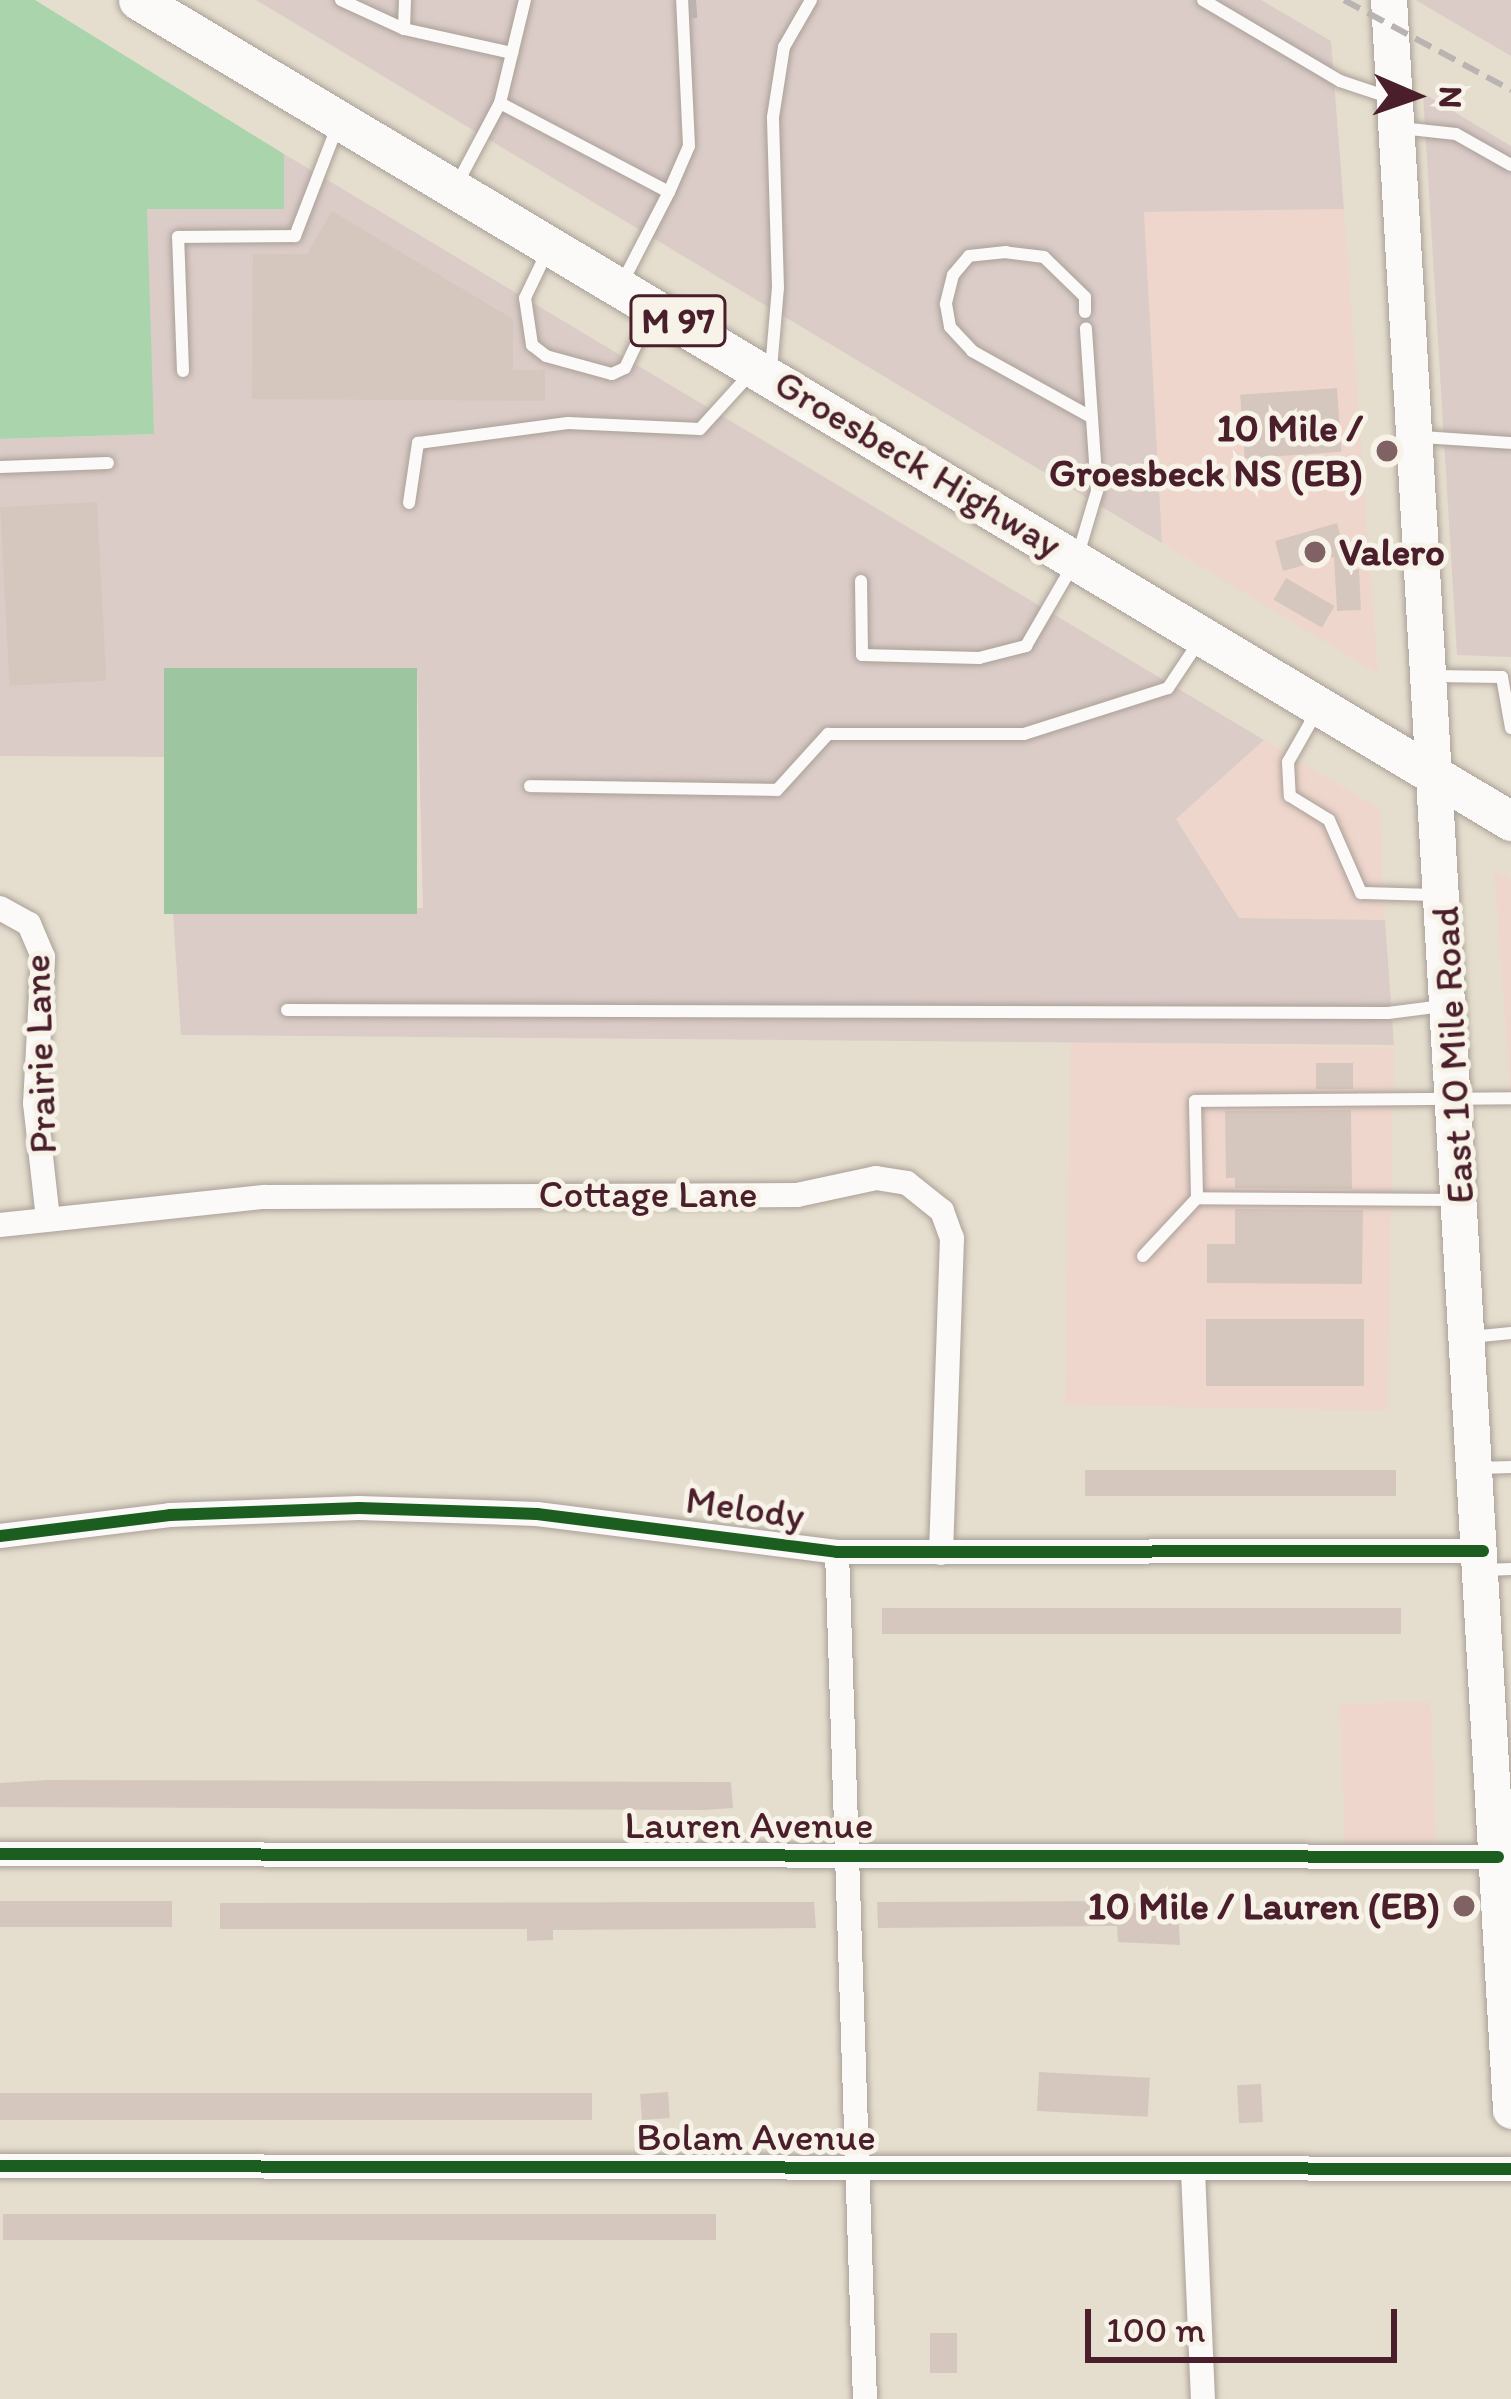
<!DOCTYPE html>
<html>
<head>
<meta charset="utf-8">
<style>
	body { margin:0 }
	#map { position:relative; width:1511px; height:2399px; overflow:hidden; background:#e5dece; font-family:Itim,sans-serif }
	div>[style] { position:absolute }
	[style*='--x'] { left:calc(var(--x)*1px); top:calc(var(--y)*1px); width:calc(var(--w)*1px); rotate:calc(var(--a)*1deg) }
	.built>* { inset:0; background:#efd6cd; transform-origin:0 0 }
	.industrial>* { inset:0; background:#dbccc8 }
	.green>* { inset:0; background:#aad5ac }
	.forest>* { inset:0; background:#9dc5a0; transform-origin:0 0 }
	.building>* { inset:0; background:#d6c7be; transform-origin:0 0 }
	.roads { filter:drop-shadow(0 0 3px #aaa098) drop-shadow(0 0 3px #aaa098) }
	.service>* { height:12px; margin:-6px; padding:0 6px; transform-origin:6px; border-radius:6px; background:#fbfaf8 }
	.minor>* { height:24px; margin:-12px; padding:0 12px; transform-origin:12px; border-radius:12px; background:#fbfaf8 }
	.secondary>* { height:36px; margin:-18px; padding:0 18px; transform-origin:18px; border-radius:18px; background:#fbfaf8 }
	.primary>* { height:39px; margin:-19.5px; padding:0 19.5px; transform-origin:19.5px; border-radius:19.5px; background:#fbfaf8 }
	.rail>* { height:6px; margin-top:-3px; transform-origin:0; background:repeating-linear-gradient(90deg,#b9b3b2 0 18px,transparent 0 27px) }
	.cycleway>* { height:12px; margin:-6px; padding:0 6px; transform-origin:6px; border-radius:6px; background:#1b5e20 }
	.dots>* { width:33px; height:33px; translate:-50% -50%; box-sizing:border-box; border:6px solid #f7f3e8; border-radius:50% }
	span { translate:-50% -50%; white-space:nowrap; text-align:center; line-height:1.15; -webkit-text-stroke:10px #f7f3e8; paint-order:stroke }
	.shield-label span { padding:3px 9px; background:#f7f3e8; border:3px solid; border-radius:9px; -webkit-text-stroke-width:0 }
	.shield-label { font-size:36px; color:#4a1f2b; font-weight:700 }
	.poi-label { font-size:39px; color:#4a1f2b; font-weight:700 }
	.right { translate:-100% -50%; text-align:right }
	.left { translate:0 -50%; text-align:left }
	.street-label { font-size:39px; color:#4a1f2b }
	.north { position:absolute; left:1355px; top:36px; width:120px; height:120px; -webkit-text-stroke:9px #f7f3e8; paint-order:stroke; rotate:92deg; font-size:33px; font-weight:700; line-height:48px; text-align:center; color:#4a1f2b }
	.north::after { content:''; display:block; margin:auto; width:42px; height:54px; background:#4a1f2b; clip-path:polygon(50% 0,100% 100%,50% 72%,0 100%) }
	.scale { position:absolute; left:1085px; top:2309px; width:312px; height:54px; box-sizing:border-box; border:6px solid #4a1f2b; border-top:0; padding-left:15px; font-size:36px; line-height:42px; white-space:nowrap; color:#4a1f2b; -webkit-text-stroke:9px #f7f3e8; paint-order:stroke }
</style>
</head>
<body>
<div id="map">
	<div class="built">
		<div style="clip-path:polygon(1344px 208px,1378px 674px,1162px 543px,1144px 212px)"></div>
		<div style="clip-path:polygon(1264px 740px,1380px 809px,1385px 920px,1239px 918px,1176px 819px)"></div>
		<div style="clip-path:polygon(1494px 870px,1511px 880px,1511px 1102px)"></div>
		<div style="left:1071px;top:1042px;width:323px;height:363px;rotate:1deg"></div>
		<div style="left:1431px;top:1701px;width:142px;height:91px;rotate:88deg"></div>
	</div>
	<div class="industrial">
		<div style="clip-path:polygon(256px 0,1261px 0,1331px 41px,1344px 209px,1144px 212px,1162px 543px)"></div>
		<div style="clip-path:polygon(1417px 0,1511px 0,1511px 56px,1417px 1px)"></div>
		<div style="clip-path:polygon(1423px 93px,1511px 146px,1511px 657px,1457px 655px)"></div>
		<div style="clip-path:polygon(284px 154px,1264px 740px,1176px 819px,1239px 918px,1385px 920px,1394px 1045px,181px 1035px,173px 914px,423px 908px,417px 669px,165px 668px,168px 757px,0 756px,0 439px,153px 434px,146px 209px,284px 209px)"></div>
	</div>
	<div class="green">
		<div style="clip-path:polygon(0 0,35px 0,284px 154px,284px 209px,147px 209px,154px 434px,0 439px)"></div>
	</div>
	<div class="forest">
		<div style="left:164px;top:668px;width:253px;height:246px"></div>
	</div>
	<div class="building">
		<div style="clip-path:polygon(332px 211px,513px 319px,513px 370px,545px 370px,545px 401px,252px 399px,253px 254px,307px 254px)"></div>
		<div style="left:1337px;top:388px;width:64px;height:97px;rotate:86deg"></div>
		<div style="left:97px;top:502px;width:179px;height:97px;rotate:87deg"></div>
		<div style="clip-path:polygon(1337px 523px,1350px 570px,1359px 569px,1361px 610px,1337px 611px,1334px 557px,1283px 571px,1275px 541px)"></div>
		<div style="left:1286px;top:578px;width:56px;height:25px;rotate:30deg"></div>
		<div style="left:1316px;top:1063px;width:37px;height:26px"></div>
		<div style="clip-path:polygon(1351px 1110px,1352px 1189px,1235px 1188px,1235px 1178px,1226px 1178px,1225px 1111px)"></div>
		<div style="clip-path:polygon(1235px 1209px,1363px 1210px,1362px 1284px,1207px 1283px,1207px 1244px,1235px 1244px)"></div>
		<div style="left:1206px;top:1319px;width:158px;height:67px"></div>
		<div style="left:1085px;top:1470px;width:311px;height:26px"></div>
		<div style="left:882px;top:1608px;width:519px;height:26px"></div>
		<div style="clip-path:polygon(731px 1782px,733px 1808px,705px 1810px,0 1807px,0 1783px,47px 1780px)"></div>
		<div style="left:172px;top:1901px;width:26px;height:172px;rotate:90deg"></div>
		<div style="clip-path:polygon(1104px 1901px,1178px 1906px,1180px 1945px,1118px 1942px,1117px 1926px,878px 1928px,877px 1902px)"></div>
		<div style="clip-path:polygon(703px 1902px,814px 1902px,816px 1928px,553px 1930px,553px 1940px,527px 1941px,527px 1929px,220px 1929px,220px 1903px)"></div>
		<div style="left:1039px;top:2072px;width:111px;height:39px;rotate:3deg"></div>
		<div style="left:1261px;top:2084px;width:38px;height:24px;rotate:87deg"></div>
		<div style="left:668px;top:2092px;width:26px;height:28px;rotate:86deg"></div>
		<div style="left:0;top:2093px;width:592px;height:27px"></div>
		<div style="left:3px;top:2214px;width:713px;height:26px"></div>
		<div style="left:930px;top:2333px;width:27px;height:40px"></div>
	</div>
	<div class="roads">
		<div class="service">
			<div style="--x:341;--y:0;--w:69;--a:24.7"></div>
			<div style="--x:405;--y:0;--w:29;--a:92"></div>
			<div style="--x:404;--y:29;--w:111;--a:12.5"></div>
			<div style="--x:1203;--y:0;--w:159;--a:30.6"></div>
			<div style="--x:1340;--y:81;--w:51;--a:18.4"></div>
			<div style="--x:500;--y:103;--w:106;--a:-76.4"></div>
			<div style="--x:1401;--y:128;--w:55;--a:6.2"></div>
			<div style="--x:1456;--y:134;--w:63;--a:29.4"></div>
			<div style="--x:458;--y:182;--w:89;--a:-62"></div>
			<div style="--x:500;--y:103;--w:191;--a:27.8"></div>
			<div style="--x:669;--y:192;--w:100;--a:117.3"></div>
			<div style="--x:669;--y:192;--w:50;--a:-66.5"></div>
			<div style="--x:689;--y:146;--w:146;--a:-92.7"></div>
			<div style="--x:547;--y:252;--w:51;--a:115.6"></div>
			<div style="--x:525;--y:298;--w:48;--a:81.5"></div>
			<div style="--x:532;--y:345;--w:18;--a:38"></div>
			<div style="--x:546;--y:356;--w:68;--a:15.3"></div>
			<div style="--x:612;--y:374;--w:14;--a:-25"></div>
			<div style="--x:625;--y:368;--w:63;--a:-64.7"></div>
			<div style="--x:1085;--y:312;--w:15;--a:-90"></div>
			<div style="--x:1085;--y:297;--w:57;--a:-135.7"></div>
			<div style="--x:1044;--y:257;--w:38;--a:-173"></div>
			<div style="--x:1006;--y:252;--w:37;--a:174"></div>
			<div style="--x:969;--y:256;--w:25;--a:130"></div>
			<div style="--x:953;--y:275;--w:30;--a:104"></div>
			<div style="--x:946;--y:304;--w:23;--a:80"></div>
			<div style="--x:950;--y:327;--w:33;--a:47"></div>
			<div style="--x:972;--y:351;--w:136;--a:29"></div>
			<div style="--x:771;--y:369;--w:81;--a:-85.1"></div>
			<div style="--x:778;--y:288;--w:171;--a:-91.7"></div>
			<div style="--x:773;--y:117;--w:71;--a:-81.1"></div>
			<div style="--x:784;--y:47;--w:54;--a:-60.1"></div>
			<div style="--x:183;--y:371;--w:134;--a:-92.1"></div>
			<div style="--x:178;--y:237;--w:117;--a:-0.5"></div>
			<div style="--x:295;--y:236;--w:117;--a:-68.9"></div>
			<div style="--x:1421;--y:437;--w:90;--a:3.8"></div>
			<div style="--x:0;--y:467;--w:108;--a:-2.1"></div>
			<div style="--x:409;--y:503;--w:61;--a:-81.5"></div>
			<div style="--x:418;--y:443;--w:151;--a:-7.6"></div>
			<div style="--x:568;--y:423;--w:132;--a:2.6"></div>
			<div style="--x:700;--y:429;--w:76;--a:-47.7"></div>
			<div style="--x:861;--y:581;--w:74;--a:89.2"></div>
			<div style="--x:862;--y:655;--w:117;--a:1.5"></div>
			<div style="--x:979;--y:658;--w:49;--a:-14.3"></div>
			<div style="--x:1026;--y:646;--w:102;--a:-59.9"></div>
			<div style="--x:1077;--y:558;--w:70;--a:-73.4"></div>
			<div style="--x:1097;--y:491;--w:163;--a:-93.9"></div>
			<div style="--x:1433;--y:676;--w:69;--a:0.8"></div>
			<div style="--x:1502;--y:677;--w:52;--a:80"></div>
			<div style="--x:1317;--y:711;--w:59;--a:119.6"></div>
			<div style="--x:1288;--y:762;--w:34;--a:87"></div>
			<div style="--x:1290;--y:796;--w:46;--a:31.6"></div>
			<div style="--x:1329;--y:820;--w:80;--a:66.3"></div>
			<div style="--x:1361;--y:893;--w:76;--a:1.5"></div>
			<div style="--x:530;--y:786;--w:247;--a:0.9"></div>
			<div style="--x:777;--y:790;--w:76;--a:-47.7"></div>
			<div style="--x:828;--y:734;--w:196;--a:0"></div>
			<div style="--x:1024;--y:734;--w:151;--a:-17.7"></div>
			<div style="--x:1168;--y:688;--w:58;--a:-56.3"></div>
			<div style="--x:287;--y:1010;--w:1101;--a:0.16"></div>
			<div style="--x:1388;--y:1013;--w:55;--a:-7.3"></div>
			<div style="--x:1454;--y:1200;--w:257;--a:-179.6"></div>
			<div style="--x:1197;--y:1198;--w:97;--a:-91.2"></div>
			<div style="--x:1195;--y:1101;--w:316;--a:-0.5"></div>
			<div style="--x:1143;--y:1256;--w:79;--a:-47"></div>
			<div style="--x:1471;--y:1337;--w:40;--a:-5.7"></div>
			<div style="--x:1479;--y:1468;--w:32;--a:-2"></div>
			<div style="--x:1485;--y:1570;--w:26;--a:-2"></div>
		</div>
		<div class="minor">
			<div style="--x:0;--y:908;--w:33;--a:29"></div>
			<div style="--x:29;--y:924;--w:36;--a:67"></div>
			<div style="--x:43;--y:957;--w:146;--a:93.1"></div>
			<div style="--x:35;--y:1103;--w:117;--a:83.6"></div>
			<div style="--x:0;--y:1225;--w:265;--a:-6.1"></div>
			<div style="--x:264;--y:1197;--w:533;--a:-0.21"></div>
			<div style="--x:797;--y:1195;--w:81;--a:-12.1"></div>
			<div style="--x:876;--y:1178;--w:31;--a:9"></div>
			<div style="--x:907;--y:1183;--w:45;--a:38.7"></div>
			<div style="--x:942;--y:1211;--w:29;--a:70"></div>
			<div style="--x:952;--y:1238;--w:315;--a:92"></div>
			<div style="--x:0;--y:1536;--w:171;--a:-7"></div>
			<div style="--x:170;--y:1515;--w:189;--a:-2.1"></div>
			<div style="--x:359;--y:1508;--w:178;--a:1.9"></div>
			<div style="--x:537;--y:1514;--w:302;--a:7.2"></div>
			<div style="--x:837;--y:1552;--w:646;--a:-0.09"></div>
			<div style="--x:837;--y:1552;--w:847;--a:88.11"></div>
			<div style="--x:0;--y:1854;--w:1498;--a:0.11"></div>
			<div style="--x:0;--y:2166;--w:1511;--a:0.11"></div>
			<div style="--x:1193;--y:2171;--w:228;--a:87.5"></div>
		</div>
		<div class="secondary">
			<div style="--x:1389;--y:0;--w:2114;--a:86.69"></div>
		</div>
		<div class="primary">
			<div style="--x:138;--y:0;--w:1600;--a:30.88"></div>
		</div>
	</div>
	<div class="rail">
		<div style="--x:693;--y:0;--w:26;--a:86"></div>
		<div style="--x:1344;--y:0;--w:190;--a:28.3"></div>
	</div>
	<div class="cycleway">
		<div style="--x:0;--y:1536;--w:171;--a:-7"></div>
		<div style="--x:170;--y:1515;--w:189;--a:-2.1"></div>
		<div style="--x:359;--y:1508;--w:178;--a:1.9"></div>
		<div style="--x:537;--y:1514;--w:302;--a:7.2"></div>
		<div style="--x:837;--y:1552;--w:646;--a:-0.09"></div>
		<div style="--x:0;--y:1854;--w:1498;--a:0.11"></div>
		<div style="--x:0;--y:2166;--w:1511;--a:0.11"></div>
	</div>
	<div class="dots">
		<div style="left:1387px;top:451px;background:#806264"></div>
		<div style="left:1315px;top:552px;background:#806264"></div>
		<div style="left:1464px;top:1906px;background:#806264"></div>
	</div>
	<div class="shield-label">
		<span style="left:678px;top:321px">M 97</span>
	</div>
	<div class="poi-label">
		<span class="right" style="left:1363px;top:451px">10 Mile /<br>Groesbeck NS (EB)</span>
		<span class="left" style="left:1339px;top:552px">Valero</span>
		<span class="right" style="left:1440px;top:1906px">10 Mile / Lauren (EB)</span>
	</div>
	<div class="street-label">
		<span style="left:918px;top:464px;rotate:31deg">Groesbeck Highway</span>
		<span style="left:40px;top:1054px;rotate:-92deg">Prairie Lane</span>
		<span style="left:1453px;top:1055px;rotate:-93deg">East 10 Mile Road</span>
		<span style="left:648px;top:1194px">Cottage Lane</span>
		<span style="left:745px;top:1508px;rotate:8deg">Melody</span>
		<span style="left:749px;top:1825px">Lauren Avenue</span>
		<span style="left:756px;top:2137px">Bolam Avenue</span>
	</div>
	<div class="north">N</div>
	<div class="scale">100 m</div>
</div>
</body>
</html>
